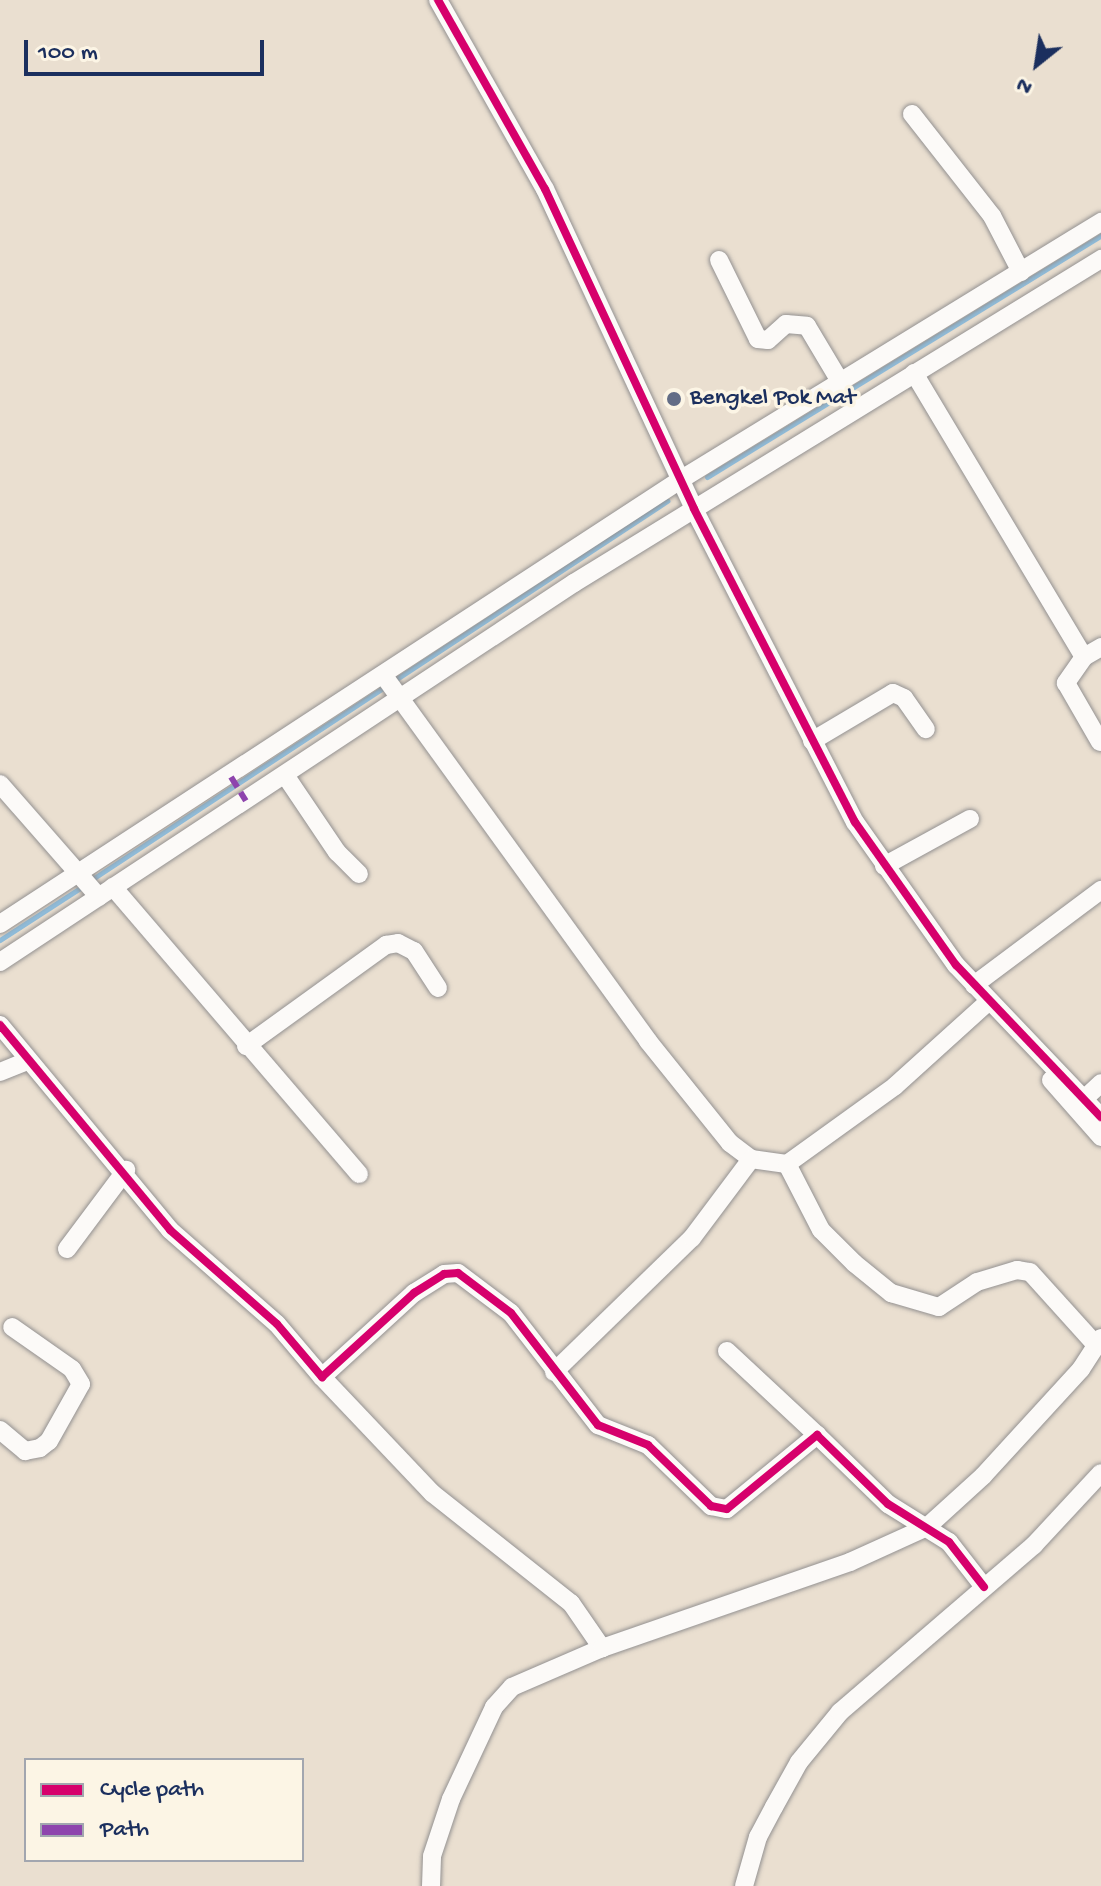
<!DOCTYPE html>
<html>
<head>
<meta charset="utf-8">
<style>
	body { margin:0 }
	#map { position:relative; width:1101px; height:1886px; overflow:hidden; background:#eadfd0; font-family:"Gochi Hand",sans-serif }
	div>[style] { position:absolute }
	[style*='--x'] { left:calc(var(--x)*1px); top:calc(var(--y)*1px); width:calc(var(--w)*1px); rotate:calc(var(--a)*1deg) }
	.stream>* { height:5px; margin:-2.5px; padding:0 2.5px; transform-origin:2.5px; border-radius:2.5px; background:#8fbcda }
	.roads { filter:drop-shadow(0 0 2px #939191) drop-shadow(0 0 2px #939191) }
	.minor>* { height:18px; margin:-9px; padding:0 9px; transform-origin:9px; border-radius:9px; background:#fcfaf8 }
	.quiet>* { height:6px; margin-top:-3px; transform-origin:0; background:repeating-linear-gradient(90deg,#8e44ad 0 12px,transparent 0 18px) }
	.cycleway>* { height:8px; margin:-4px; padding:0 4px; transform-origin:4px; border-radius:4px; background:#d6006c }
	.dots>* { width:22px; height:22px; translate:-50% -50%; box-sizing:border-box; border:4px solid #fcf5e5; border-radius:50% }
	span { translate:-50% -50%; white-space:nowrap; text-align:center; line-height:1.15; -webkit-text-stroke:7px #fcf5e5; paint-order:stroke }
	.poi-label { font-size:24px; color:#1b2f5e }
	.left { translate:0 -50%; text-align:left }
	.legend { position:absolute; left:24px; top:1758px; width:280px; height:104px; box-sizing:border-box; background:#fcf5e5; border:2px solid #a2a6af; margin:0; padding:10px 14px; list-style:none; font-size:24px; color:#1b2f5e }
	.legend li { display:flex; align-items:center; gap:16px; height:40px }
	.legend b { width:40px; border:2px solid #a2a6af }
	.north { position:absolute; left:997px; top:24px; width:80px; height:80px; -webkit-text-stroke:6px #fcf5e5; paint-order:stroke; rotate:210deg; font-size:22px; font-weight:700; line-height:32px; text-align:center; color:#1b2f5e }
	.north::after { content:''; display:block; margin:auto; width:28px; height:36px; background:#1b2f5e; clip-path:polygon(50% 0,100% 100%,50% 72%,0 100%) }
	.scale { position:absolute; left:24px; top:40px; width:240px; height:36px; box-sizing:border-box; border:4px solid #1b2f5e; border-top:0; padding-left:10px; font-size:24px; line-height:28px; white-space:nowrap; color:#1b2f5e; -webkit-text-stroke:6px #fcf5e5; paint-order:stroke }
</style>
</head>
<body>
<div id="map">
	<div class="stream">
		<div style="--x:707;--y:477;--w:462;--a:-31.5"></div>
		<div style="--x:91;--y:880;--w:690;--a:-33.34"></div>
		<div style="--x:0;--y:940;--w:99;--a:-33"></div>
	</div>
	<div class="roads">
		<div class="minor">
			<div style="--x:438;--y:0;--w:217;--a:60.5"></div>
			<div style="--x:545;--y:189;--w:353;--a:65"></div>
			<div style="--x:694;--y:509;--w:352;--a:62.8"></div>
			<div style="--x:855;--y:822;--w:175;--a:54.8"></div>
			<div style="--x:956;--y:965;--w:210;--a:46.4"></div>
			<div style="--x:912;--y:114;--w:130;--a:51.9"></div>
			<div style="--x:992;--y:216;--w:63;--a:62.6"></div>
			<div style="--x:719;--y:260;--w:88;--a:63.7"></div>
			<div style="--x:758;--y:339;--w:10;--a:6"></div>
			<div style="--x:768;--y:340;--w:24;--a:-42"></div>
			<div style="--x:786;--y:324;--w:21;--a:5"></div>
			<div style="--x:807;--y:326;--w:66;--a:59.2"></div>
			<div style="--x:914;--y:373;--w:331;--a:59.1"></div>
			<div style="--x:1084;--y:657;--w:20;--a:-30"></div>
			<div style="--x:1084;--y:657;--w:32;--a:125"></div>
			<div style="--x:1066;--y:683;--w:68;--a:60"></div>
			<div style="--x:384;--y:676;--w:450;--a:54.1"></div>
			<div style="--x:648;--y:1041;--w:131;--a:51.2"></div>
			<div style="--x:730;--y:1143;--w:26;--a:37"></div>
			<div style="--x:751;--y:1159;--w:36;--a:8"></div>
			<div style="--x:787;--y:1164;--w:74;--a:62.7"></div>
			<div style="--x:821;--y:1230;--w:47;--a:45"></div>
			<div style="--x:854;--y:1263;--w:48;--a:39"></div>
			<div style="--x:891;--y:1293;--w:50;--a:16.3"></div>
			<div style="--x:939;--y:1307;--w:45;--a:-33.3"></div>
			<div style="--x:977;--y:1282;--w:42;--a:-16.7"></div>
			<div style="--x:1017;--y:1270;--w:13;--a:9"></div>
			<div style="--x:1030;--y:1272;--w:97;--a:47.9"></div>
			<div style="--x:812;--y:741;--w:94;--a:-30.7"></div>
			<div style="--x:893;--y:693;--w:12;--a:24"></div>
			<div style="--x:904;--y:698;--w:38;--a:55"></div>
			<div style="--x:285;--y:775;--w:93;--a:56"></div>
			<div style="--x:337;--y:852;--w:31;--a:45"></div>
			<div style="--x:0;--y:784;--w:150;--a:48.8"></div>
			<div style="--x:884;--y:866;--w:98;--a:-28.7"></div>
			<div style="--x:113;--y:887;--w:378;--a:49.4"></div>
			<div style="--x:0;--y:924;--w:812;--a:-33.14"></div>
			<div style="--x:680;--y:480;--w:494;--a:-31.5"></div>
			<div style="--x:0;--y:962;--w:688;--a:-33.44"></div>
			<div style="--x:574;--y:583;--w:619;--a:-31.58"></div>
			<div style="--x:974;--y:985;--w:159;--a:-36.8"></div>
			<div style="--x:0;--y:1025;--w:266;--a:50.3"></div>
			<div style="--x:170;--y:1230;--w:142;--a:41.3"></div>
			<div style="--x:277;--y:1324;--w:70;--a:49.7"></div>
			<div style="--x:322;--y:1377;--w:125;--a:-42.4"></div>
			<div style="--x:414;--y:1293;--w:36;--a:-32"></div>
			<div style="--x:444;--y:1274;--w:14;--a:-4"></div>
			<div style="--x:458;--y:1273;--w:66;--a:37"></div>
			<div style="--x:511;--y:1313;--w:142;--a:52.2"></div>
			<div style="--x:598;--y:1425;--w:54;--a:21.8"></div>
			<div style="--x:648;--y:1445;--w:88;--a:44.1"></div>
			<div style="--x:711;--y:1506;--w:16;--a:11"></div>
			<div style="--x:727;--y:1509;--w:117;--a:-39.4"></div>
			<div style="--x:817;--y:1435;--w:99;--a:44.2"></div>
			<div style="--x:888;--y:1504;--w:72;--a:31.9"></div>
			<div style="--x:949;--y:1542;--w:57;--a:52.1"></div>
			<div style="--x:246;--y:1046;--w:173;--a:-35.8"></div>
			<div style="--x:386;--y:945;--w:12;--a:-9"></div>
			<div style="--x:398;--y:943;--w:18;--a:27"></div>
			<div style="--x:414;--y:951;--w:44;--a:57"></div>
			<div style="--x:0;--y:1072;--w:31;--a:-22"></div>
			<div style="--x:1051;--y:1080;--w:76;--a:48.7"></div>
			<div style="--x:1084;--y:1099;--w:23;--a:-43"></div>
			<div style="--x:787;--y:1164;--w:133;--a:-35.8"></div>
			<div style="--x:895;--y:1086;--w:127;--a:-42.1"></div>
			<div style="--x:67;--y:1249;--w:99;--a:-53.2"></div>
			<div style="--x:727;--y:1351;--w:123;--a:43"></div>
			<div style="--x:554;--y:1372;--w:192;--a:-44.2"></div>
			<div style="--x:692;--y:1238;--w:99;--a:-53.2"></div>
			<div style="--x:322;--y:1377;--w:160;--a:46.5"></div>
			<div style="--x:432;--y:1493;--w:177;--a:38.4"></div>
			<div style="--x:571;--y:1603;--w:55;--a:55.4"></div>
			<div style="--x:0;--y:1430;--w:33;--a:40"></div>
			<div style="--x:25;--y:1451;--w:15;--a:-11"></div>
			<div style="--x:40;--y:1448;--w:11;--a:-38"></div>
			<div style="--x:49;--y:1441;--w:65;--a:-60.7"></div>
			<div style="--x:81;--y:1384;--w:17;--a:-121"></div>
			<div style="--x:72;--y:1369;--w:73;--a:-145"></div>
			<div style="--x:431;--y:1886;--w:30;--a:-88"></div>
			<div style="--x:432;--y:1856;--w:60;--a:-71.6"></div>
			<div style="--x:451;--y:1799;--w:102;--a:-64.9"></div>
			<div style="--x:494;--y:1707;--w:27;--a:-48"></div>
			<div style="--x:512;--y:1687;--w:98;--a:-23.4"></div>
			<div style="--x:602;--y:1648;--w:262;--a:-19.1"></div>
			<div style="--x:850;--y:1562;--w:85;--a:-24.4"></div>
			<div style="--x:927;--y:1527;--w:76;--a:-42.3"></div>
			<div style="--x:983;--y:1476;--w:145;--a:-47.5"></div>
			<div style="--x:1081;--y:1369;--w:37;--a:-57"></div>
			<div style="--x:744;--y:1886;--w:51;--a:-74.1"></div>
			<div style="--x:758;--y:1837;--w:34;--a:-62"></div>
			<div style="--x:774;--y:1807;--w:51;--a:-60.9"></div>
			<div style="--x:799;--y:1762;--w:65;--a:-50.6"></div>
			<div style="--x:840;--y:1712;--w:256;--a:-40.7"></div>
			<div style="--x:1034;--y:1545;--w:98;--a:-47.1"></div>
		</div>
	</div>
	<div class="quiet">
		<div style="--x:231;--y:777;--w:28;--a:58"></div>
	</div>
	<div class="cycleway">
		<div style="--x:438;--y:0;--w:217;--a:60.5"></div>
		<div style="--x:545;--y:189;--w:353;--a:65"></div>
		<div style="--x:694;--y:509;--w:352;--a:62.8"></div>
		<div style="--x:855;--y:822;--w:175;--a:54.8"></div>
		<div style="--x:956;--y:965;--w:210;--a:46.4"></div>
		<div style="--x:0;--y:1025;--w:266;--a:50.3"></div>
		<div style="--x:170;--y:1230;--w:142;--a:41.3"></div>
		<div style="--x:277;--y:1324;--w:70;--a:49.7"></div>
		<div style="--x:322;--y:1377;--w:125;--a:-42.4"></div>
		<div style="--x:414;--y:1293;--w:36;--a:-32"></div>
		<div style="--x:444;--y:1274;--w:14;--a:-4"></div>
		<div style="--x:458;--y:1273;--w:66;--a:37"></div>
		<div style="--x:511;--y:1313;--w:142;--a:52.2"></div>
		<div style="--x:598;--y:1425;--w:54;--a:21.8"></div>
		<div style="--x:648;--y:1445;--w:88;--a:44.1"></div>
		<div style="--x:711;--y:1506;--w:16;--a:11"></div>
		<div style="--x:727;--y:1509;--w:117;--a:-39.4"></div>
		<div style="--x:817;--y:1435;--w:99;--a:44.2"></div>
		<div style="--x:888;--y:1504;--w:72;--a:31.9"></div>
		<div style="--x:949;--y:1542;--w:57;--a:52.1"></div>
	</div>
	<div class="dots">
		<div style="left:674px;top:399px;background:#636d86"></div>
	</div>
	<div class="poi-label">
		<span class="left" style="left:690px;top:399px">Bengkel Pok Mat</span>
	</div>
	<ul class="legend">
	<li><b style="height:10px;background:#d6006c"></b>Cycle path</li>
	<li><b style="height:10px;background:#8e44ad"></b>Path</li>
	</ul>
	<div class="north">N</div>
	<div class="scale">100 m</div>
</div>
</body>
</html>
